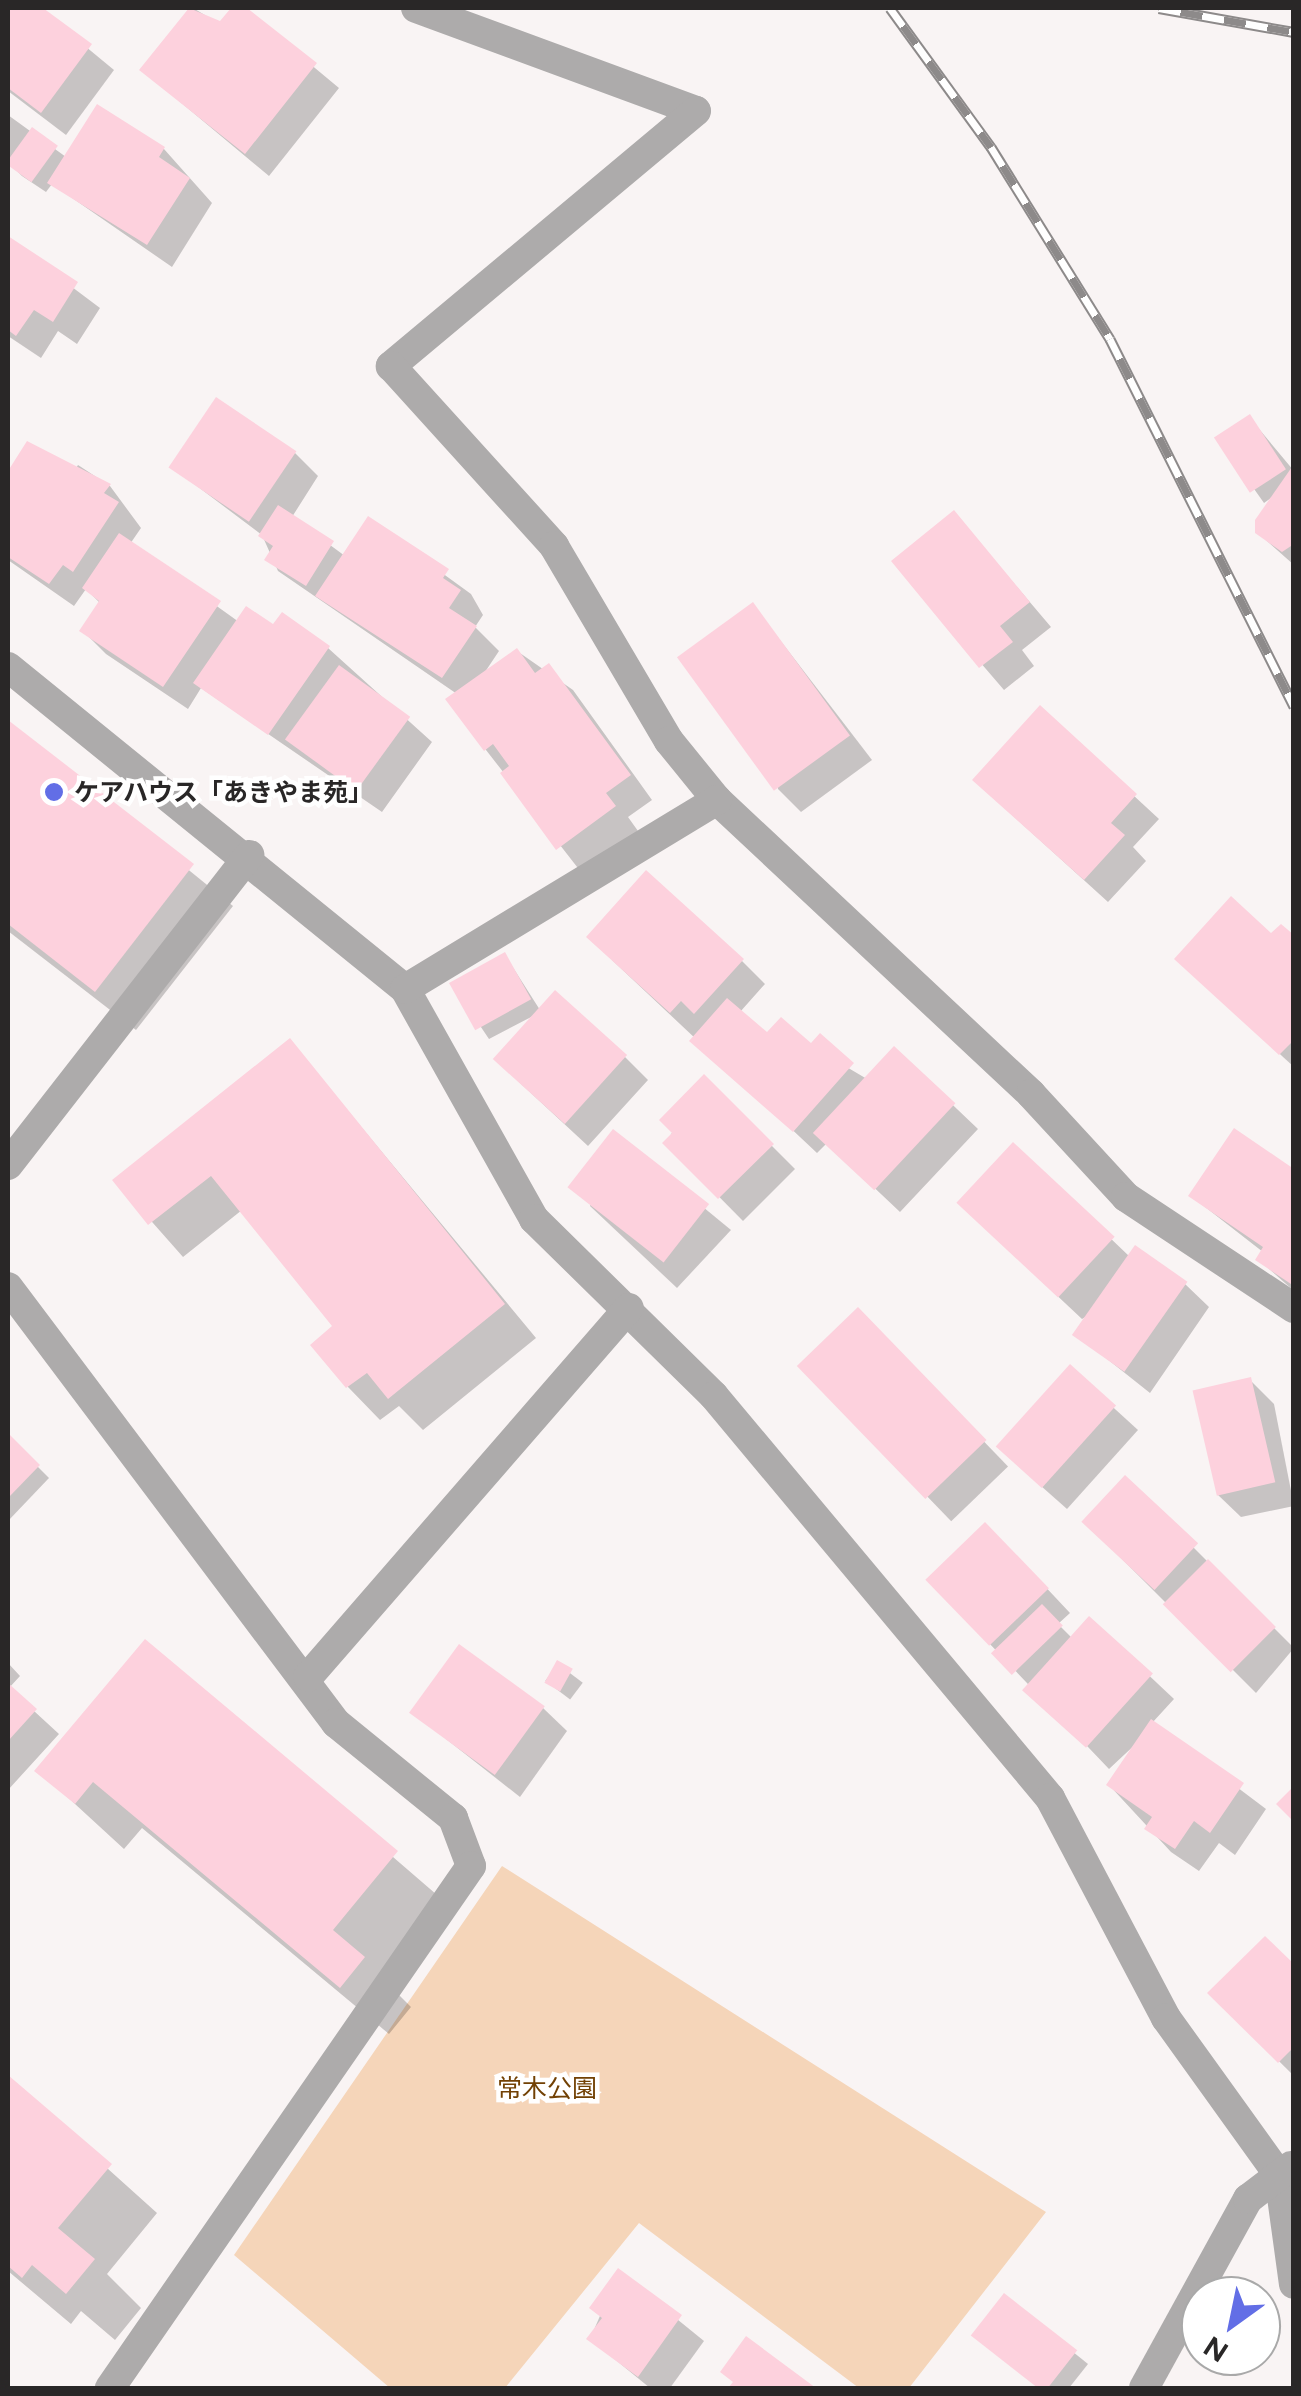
<!DOCTYPE html>
<html>
<head>
<meta charset="utf-8">
<style>
	body { margin:0 }
	#map { position:relative; width:1301px; height:2396px; overflow:hidden; background:#f9f4f4; font-family:Figtree,"Noto Sans JP",sans-serif }
	div>[style] { position:absolute }
	[style*='--x'] { left:calc(var(--x)*1px); top:calc(var(--y)*1px); width:calc(var(--w)*1px); rotate:calc(var(--a)*1deg) }
	.green>* { inset:0; background:#f5d5b9 }
	.shadow>* { inset:0; background:#0003; transform-origin:0 0 }
	.building>* { inset:0; background:#fdd1dd; transform-origin:0 0 }
	.street>* { height:30px; margin:-15px; padding:0 15px; transform-origin:15px; border-radius:15px; background:#adabab }
	.rail>* { height:11px; margin-top:-5.5px; transform-origin:0; background:repeating-linear-gradient(90deg,#fff 0 22px,#8d8a8a 0 44px); box-sizing:border-box; border-block:2px solid #8d8a8a }
	.dots>* { width:28px; height:28px; translate:-50% -50%; box-sizing:border-box; border:5px solid #fff; border-radius:50% }
	span { translate:-50% -50%; white-space:nowrap; text-align:center; line-height:1.15; -webkit-text-stroke:9px #fff; paint-order:stroke }
	.poi-label { font-size:25px; color:#292727; font-weight:700 }
	.left { translate:0 -50%; text-align:left }
	.park-label { font-size:25px; color:#724104 }
	.frame { position:absolute; inset:0; border:10px solid #292727; pointer-events:none }
	.north { position:absolute; left:1181px; top:2276px; width:100px; height:100px; box-sizing:border-box; background:#fff; border:2px solid #a9a9a9; border-radius:50%; rotate:213deg; font-size:28px; font-weight:700; line-height:40px; text-align:center; color:#292727 }
	.north::after { content:''; display:block; margin:auto; width:35px; height:45px; background:#626ee6; clip-path:polygon(50% 0,100% 100%,50% 72%,0 100%) }
</style>
</head>
<body>
<div id="map">
	<div class="green">
		<div style="clip-path:polygon(502px 1866px,1046px 2212px,909px 2388px,859px 2388px,639px 2223px,505px 2388px,390px 2388px,234px 2255px)"></div>
	</div>
	<div class="shadow">
		<div style="clip-path:polygon(8px 8px,39px 8px,114px 70px,66px 135px,8px 91px)"></div>
		<div style="clip-path:polygon(193px 8px,220px 24px,243px 8px,339px 88px,269px 176px,142px 70px)"></div>
		<div style="clip-path:polygon(8px 115px,66px 157px,164px 149px,212px 203px,172px 267px,52px 184px,46px 192px,22px 176px,10px 164px)"></div>
		<div style="clip-path:polygon(8px 239px,100px 308px,77px 344px,58px 331px,41px 358px,8px 336px)"></div>
		<div style="clip-path:polygon(1249px 417px,1294px 471px,1294px 565px,1258px 533px,1282px 490px,1264px 503px,1218px 438px)"></div>
		<div style="clip-path:polygon(27px 444px,72px 475px,78px 465px,110px 486px,141px 528px,130px 544px,239px 622px,328px 648px,432px 742px,382px 812px,201px 688px,188px 709px,106px 654px,82px 630px,100px 603px,86px 589px,74px 606px,8px 560px,8px 475px)"></div>
		<div style="clip-path:polygon(295px 453px,318px 476px,292px 517px,345px 556px,369px 520px,471px 594px,483px 615px,475px 627px,499px 651px,483px 675px,517px 651px,573px 690px,652px 800px,628px 817px,638px 831px,581px 872px,486px 750px,457px 694px,278px 571px,262px 535px,173px 468px)"></div>
		<div style="clip-path:polygon(954px 513px,1051px 627px,1022px 650px,1034px 666px,1004px 690px,894px 562px)"></div>
		<div style="clip-path:polygon(753px 605px,872px 760px,801px 812px,778px 789px)"></div>
		<div style="clip-path:polygon(1040px 709px,1159px 819px,1133px 847px,1146px 861px,1108px 902px,999px 803px)"></div>
		<div style="clip-path:polygon(8px 723px,233px 906px,136px 1030px,8px 931px)"></div>
		<div style="clip-path:polygon(1271px 937px,1294px 938px,1294px 1067px,1201px 982px)"></div>
		<div style="clip-path:polygon(505px 955px,540px 1010px,625px 1057px,648px 1080px,588px 1146px,519px 1082px,535px 1015px,489px 1039px,452px 984px)"></div>
		<div style="clip-path:polygon(612px 960px,742px 961px,765px 984px,740px 1012px,767px 1035px,811px 1046px,867px 1079px,894px 1049px,978px 1129px,900px 1212px,827px 1143px,817px 1153px)"></div>
		<div style="clip-path:polygon(290px 1041px,536px 1338px,423px 1430px,399px 1406px,380px 1420px,348px 1387px,335px 1326px,242px 1210px,183px 1257px,115px 1180px)"></div>
		<div style="clip-path:polygon(704px 1078px,795px 1169px,743px 1221px,666px 1143px)"></div>
		<div style="clip-path:polygon(613px 1133px,731px 1230px,677px 1288px,590px 1206px)"></div>
		<div style="clip-path:polygon(1013px 1145px,1130px 1257px,1185px 1284px,1209px 1307px,1150px 1393px,1077px 1335px,1092px 1313px,1082px 1319px,983px 1226px)"></div>
		<div style="clip-path:polygon(1294px 1172px,1294px 1291px,1258px 1259px,1263px 1252px,1191px 1196px)"></div>
		<div style="left:858px;top:1311px;width:216px;height:79px;rotate:46deg"></div>
		<div style="clip-path:polygon(1070px 1368px,1138px 1430px,1067px 1509px,1023px 1470px)"></div>
		<div style="clip-path:polygon(1250px 1380px,1274px 1404px,1294px 1506px,1241px 1517px,1217px 1494px)"></div>
		<div style="clip-path:polygon(10px 1439px,49px 1478px,8px 1521px,8px 1441px)"></div>
		<div style="clip-path:polygon(1125px 1479px,1294px 1648px,1256px 1693px,1108px 1545px)"></div>
		<div style="clip-path:polygon(1009px 1548px,1070px 1613px,1058px 1624px,1072px 1638px,1089px 1619px,1174px 1699px,1152px 1723px,1266px 1809px,1235px 1855px,1219px 1843px,1199px 1871px,1171px 1852px,1109px 1785px,1140px 1740px,1109px 1769px,928px 1579px)"></div>
		<div style="clip-path:polygon(145px 1643px,444px 1901px,381px 1977px,411px 2007px,389px 2034px,142px 1828px,124px 1849px,38px 1770px)"></div>
		<div style="clip-path:polygon(8px 1663px,20px 1676px,9px 1688px,59px 1734px,8px 1790px)"></div>
		<div style="left:558px;top:1664px;width:31px;height:21px;rotate:37deg"></div>
		<div style="clip-path:polygon(543px 1708px,567px 1731px,520px 1797px,413px 1713px)"></div>
		<div style="clip-path:polygon(1294px 1968px,1294px 2076px,1210px 1993px)"></div>
		<div style="clip-path:polygon(8px 2079px,157px 2213px,107px 2274px,141px 2308px,115px 2340px,81px 2311px,71px 2324px,8px 2271px)"></div>
		<div style="clip-path:polygon(619px 2272px,704px 2341px,670px 2388px,650px 2388px,590px 2339px)"></div>
		<div style="clip-path:polygon(1005px 2297px,1088px 2364px,1069px 2388px,1040px 2388px,974px 2336px)"></div>
	</div>
	<div class="building">
		<div style="clip-path:polygon(8px 8px,43px 8px,92px 44px,41px 113px,8px 88px)"></div>
		<div style="clip-path:polygon(189px 8px,220px 21px,231px 8px,247px 8px,317px 63px,245px 154px,139px 70px)"></div>
		<div style="clip-path:polygon(97px 104px,165px 147px,159px 157px,190px 178px,147px 245px,47px 183px)"></div>
		<div style="left:32px;top:127px;width:32px;height:45px;rotate:36deg"></div>
		<div style="clip-path:polygon(8px 236px,78px 282px,53px 322px,34px 310px,16px 336px,8px 330px)"></div>
		<div style="left:216px;top:397px;width:97px;height:85px;rotate:34deg"></div>
		<div style="left:1250px;top:414px;width:66px;height:43px;rotate:57deg"></div>
		<div style="clip-path:polygon(27px 441px,111px 484px,104px 493px,119px 502px,73px 572px,63px 565px,49px 584px,8px 557px,8px 471px)"></div>
		<div style="clip-path:polygon(1294px 464px,1294px 544px,1282px 552px,1255px 533px,1255px 520px)"></div>
		<div style="clip-path:polygon(278px 505px,334px 541px,306px 586px,264px 560px,273px 546px,258px 536px)"></div>
		<div style="clip-path:polygon(954px 510px,1030px 602px,1000px 626px,1013px 642px,979px 668px,891px 561px)"></div>
		<div style="clip-path:polygon(368px 516px,449px 569px,443px 578px,461px 590px,449px 608px,477px 626px,442px 678px,315px 596px)"></div>
		<div style="clip-path:polygon(119px 533px,221px 601px,163px 687px,79px 631px,99px 601px,82px 588px)"></div>
		<div style="left:753px;top:602px;width:165px;height:94px;rotate:54deg"></div>
		<div style="clip-path:polygon(246px 606px,273px 624px,282px 612px,330px 646px,268px 735px,193px 683px)"></div>
		<div style="clip-path:polygon(517px 648px,535px 673px,549px 663px,631px 775px,606px 793px,616px 806px,556px 850px,500px 773px,509px 766px,493px 744px,484px 751px,445px 699px)"></div>
		<div style="left:339px;top:665px;width:88px;height:92px;rotate:36deg"></div>
		<div style="clip-path:polygon(1040px 705px,1137px 794px,1111px 823px,1125px 835px,1084px 880px,972px 780px)"></div>
		<div style="clip-path:polygon(8px 720px,194px 864px,95px 992px,8px 924px)"></div>
		<div style="clip-path:polygon(646px 870px,744px 959px,694px 1014px,681px 1001px,670px 1013px,586px 937px)"></div>
		<div style="clip-path:polygon(1231px 896px,1271px 933px,1281px 924px,1294px 935px,1294px 1040px,1279px 1055px,1174px 959px)"></div>
		<div style="left:505px;top:952px;width:54px;height:64px;rotate:61deg"></div>
		<div style="left:555px;top:990px;width:97px;height:93px;rotate:42deg"></div>
		<div style="clip-path:polygon(727px 998px,767px 1032px,781px 1017px,811px 1043px,820px 1033px,854px 1063px,793px 1132px,689px 1041px)"></div>
		<div style="clip-path:polygon(290px 1038px,505px 1304px,388px 1399px,367px 1373px,346px 1388px,310px 1345px,332px 1326px,211px 1176px,148px 1225px,112px 1180px)"></div>
		<div style="left:894px;top:1046px;width:84px;height:119px;rotate:43deg"></div>
		<div style="clip-path:polygon(704px 1074px,774px 1144px,718px 1199px,662px 1143px,672px 1133px,659px 1120px)"></div>
		<div style="clip-path:polygon(1234px 1128px,1294px 1169px,1294px 1286px,1255px 1260px,1263px 1247px,1188px 1196px)"></div>
		<div style="left:613px;top:1129px;width:122px;height:74px;rotate:38deg"></div>
		<div style="left:1013px;top:1142px;width:139px;height:83px;rotate:43deg"></div>
		<div style="left:1135px;top:1245px;width:64px;height:110px;rotate:35deg"></div>
		<div style="left:858px;top:1307px;width:185px;height:85px;rotate:46deg"></div>
		<div style="left:1070px;top:1364px;width:62px;height:111px;rotate:42deg"></div>
		<div style="left:1251px;top:1377px;width:108px;height:60px;rotate:77deg"></div>
		<div style="clip-path:polygon(10px 1435px,40px 1465px,8px 1498px,8px 1438px)"></div>
		<div style="left:1125px;top:1475px;width:100px;height:64px;rotate:43deg"></div>
		<div style="left:985px;top:1522px;width:92px;height:83px;rotate:46deg"></div>
		<div style="left:1208px;top:1559px;width:96px;height:64px;rotate:45deg"></div>
		<div style="left:1042px;top:1604px;width:30px;height:71px;rotate:46deg"></div>
		<div style="left:1089px;top:1616px;width:86px;height:100px;rotate:42deg"></div>
		<div style="clip-path:polygon(145px 1639px,398px 1851px,333px 1930px,365px 1957px,340px 1988px,93px 1782px,75px 1804px,34px 1771px)"></div>
		<div style="left:459px;top:1644px;width:106px;height:85px;rotate:36deg"></div>
		<div style="left:557px;top:1660px;width:18px;height:26px;rotate:29deg"></div>
		<div style="clip-path:polygon(8px 1683px,37px 1709px,8px 1741px)"></div>
		<div style="clip-path:polygon(1151px 1719px,1244px 1783px,1210px 1833px,1194px 1821px,1175px 1849px,1144px 1829px,1152px 1817px,1106px 1785px)"></div>
		<div style="clip-path:polygon(1294px 1786px,1294px 1822px,1276px 1804px)"></div>
		<div style="clip-path:polygon(1265px 1936px,1294px 1964px,1294px 2047px,1278px 2063px,1207px 1993px)"></div>
		<div style="clip-path:polygon(8px 2075px,112px 2164px,58px 2228px,95px 2259px,66px 2294px,32px 2265px,22px 2278px,8px 2266px)"></div>
		<div style="clip-path:polygon(618px 2268px,682px 2315px,638px 2377px,586px 2339px,602px 2318px,589px 2308px)"></div>
		<div style="left:1004px;top:2293px;width:93px;height:54px;rotate:38deg"></div>
		<div style="clip-path:polygon(746px 2336px,816px 2388px,728px 2388px,733px 2382px,720px 2372px)"></div>
	</div>
	<div class="street">
		<div style="--x:416;--y:8;--w:298;--a:20.2"></div>
		<div style="--x:696;--y:111;--w:398;--a:140.1"></div>
		<div style="--x:391;--y:366;--w:243;--a:47.8"></div>
		<div style="--x:554;--y:546;--w:226;--a:59.5"></div>
		<div style="--x:669;--y:741;--w:76;--a:50.9"></div>
		<div style="--x:717;--y:800;--w:430;--a:43.1"></div>
		<div style="--x:1031;--y:1094;--w:140;--a:47.3"></div>
		<div style="--x:1126;--y:1197;--w:201;--a:33.5"></div>
		<div style="--x:8;--y:667;--w:511;--a:39.04"></div>
		<div style="--x:405;--y:989;--w:264;--a:60.7"></div>
		<div style="--x:534;--y:1219;--w:252;--a:44.5"></div>
		<div style="--x:714;--y:1396;--w:524;--a:50.11"></div>
		<div style="--x:1050;--y:1798;--w:249;--a:62.2"></div>
		<div style="--x:1166;--y:2018;--w:193;--a:54.3"></div>
		<div style="--x:1279;--y:2175;--w:110;--a:82.2"></div>
		<div style="--x:405;--y:989;--w:365;--a:-31.2"></div>
		<div style="--x:8;--y:1165;--w:393;--a:-52.1"></div>
		<div style="--x:8;--y:1287;--w:546;--a:53.05"></div>
		<div style="--x:336;--y:1723;--w:151;--a:39.1"></div>
		<div style="--x:453;--y:1818;--w:51;--a:69.4"></div>
		<div style="--x:471;--y:1866;--w:635;--a:124.67"></div>
		<div style="--x:308;--y:1677;--w:489;--a:-49"></div>
		<div style="--x:1144;--y:2388;--w:216;--a:-61.2"></div>
		<div style="--x:1248;--y:2199;--w:54;--a:-37.5"></div>
	</div>
	<div class="rail">
		<div style="--x:890;--y:8;--w:172;--a:54"></div>
		<div style="--x:991;--y:147;--w:226;--a:58.2"></div>
		<div style="--x:1110;--y:339;--w:411;--a:63.4"></div>
		<div style="--x:1159;--y:8;--w:137;--a:10.1"></div>
	</div>
	<div class="dots">
		<div style="left:54px;top:792px;background:#626ee6"></div>
	</div>
	<div class="poi-label">
		<span class="left" style="left:74px;top:792px">ケアハウス「あきやま苑」</span>
	</div>
	<div class="park-label">
		<span style="left:547px;top:2088px">常木公園</span>
	</div>
	<div class="frame"></div>
	<div class="north">N</div>
</div>
</body>
</html>
